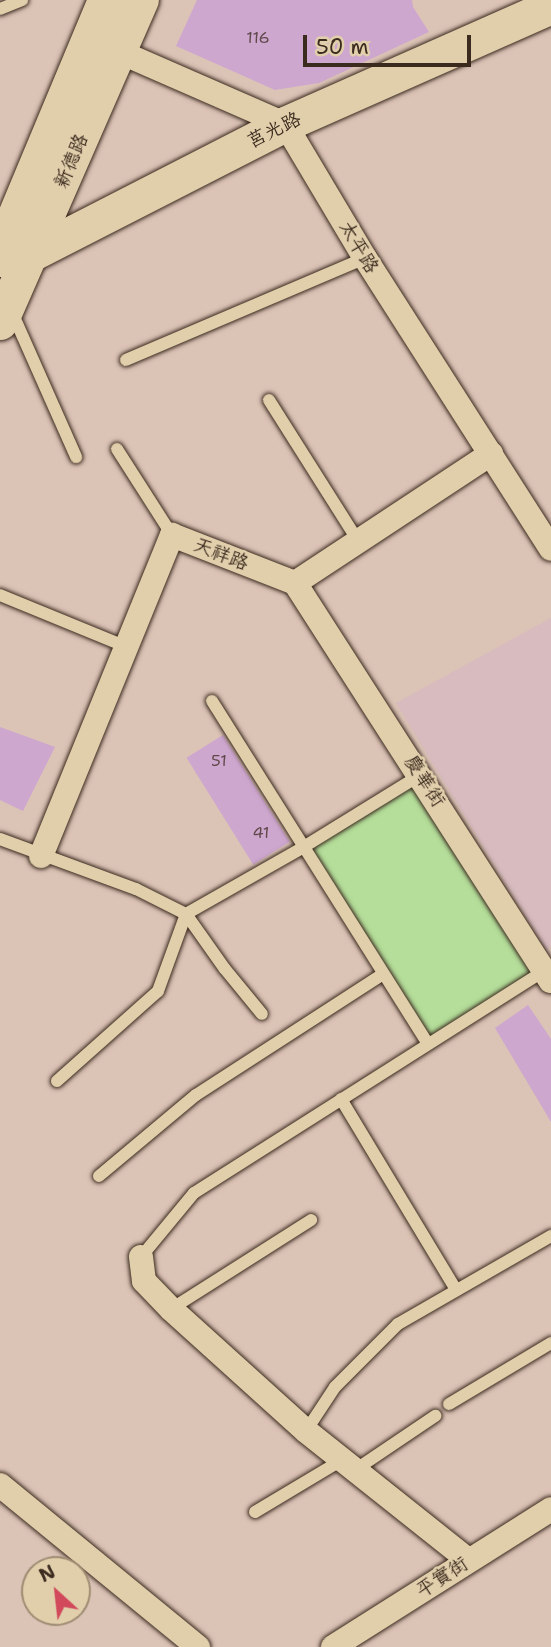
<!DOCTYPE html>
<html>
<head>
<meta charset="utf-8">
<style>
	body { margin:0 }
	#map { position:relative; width:551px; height:1647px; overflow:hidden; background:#dbc3b6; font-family:"Shantell Sans","LXGW WenKai TC",sans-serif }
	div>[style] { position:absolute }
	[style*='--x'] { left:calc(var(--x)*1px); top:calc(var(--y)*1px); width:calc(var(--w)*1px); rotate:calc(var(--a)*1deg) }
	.built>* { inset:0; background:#d7bbbe }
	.green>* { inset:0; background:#b4de9a; transform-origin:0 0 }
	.building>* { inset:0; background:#cea7cf; transform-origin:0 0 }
	.roads { filter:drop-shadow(0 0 2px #3b2a1e) drop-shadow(0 0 2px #3b2a1e) }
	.lane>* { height:12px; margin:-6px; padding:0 6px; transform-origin:6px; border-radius:6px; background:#e1cfac }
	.street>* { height:24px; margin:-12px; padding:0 12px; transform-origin:12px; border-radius:12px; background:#e1cfac }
	.secondary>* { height:35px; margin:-17.5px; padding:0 17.5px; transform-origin:17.5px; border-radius:17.5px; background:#e1cfac }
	span { translate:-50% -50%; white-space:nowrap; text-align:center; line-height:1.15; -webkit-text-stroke:5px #e1cfac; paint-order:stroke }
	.number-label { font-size:16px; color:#60494a }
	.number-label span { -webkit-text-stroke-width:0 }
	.street-label { font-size:19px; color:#3b2a1e }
	.north { position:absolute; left:21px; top:1556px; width:70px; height:70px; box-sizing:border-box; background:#e1cfac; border:2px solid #9f8d73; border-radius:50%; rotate:333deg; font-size:19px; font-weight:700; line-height:28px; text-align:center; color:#3b2a1e }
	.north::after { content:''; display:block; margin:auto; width:24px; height:32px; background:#d1495b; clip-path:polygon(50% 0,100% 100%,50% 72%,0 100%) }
	.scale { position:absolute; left:303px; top:35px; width:168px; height:32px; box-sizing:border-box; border:4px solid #3b2a1e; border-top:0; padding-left:9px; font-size:21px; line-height:24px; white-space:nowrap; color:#3b2a1e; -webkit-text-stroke:5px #e1cfac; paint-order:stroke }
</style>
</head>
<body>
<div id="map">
	<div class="built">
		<div style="clip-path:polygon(551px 618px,551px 947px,546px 950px,396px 703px)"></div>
	</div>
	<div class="green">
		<div style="left:421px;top:774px;width:232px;height:140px;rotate:58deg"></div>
	</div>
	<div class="building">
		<div style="clip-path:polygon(197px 0,412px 0,413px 7px,429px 32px,319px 83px,275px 90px,176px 46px)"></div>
		<div style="clip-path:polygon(0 727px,55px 747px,23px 811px,0 800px)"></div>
		<div style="left:223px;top:735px;width:126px;height:43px;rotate:58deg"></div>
		<div style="clip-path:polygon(528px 1005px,551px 1039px,551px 1122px,495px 1028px)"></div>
	</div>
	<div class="roads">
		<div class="lane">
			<div style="--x:0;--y:9;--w:24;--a:-22"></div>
			<div style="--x:11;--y:310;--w:161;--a:66.1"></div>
			<div style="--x:126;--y:360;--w:260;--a:-23.1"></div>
			<div style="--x:269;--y:400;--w:167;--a:57.7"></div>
			<div style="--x:117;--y:449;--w:102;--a:57.4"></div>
			<div style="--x:0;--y:595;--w:137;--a:22.3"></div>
			<div style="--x:212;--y:701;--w:405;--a:57.8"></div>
			<div style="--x:0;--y:839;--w:145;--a:20.2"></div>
			<div style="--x:136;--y:889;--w:56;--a:26.6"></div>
			<div style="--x:186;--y:914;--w:67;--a:54.7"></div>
			<div style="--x:225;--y:969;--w:58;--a:50.6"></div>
			<div style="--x:186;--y:914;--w:133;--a:-29.6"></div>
			<div style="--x:302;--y:848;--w:139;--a:-31.7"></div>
			<div style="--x:57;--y:1081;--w:135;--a:-41.7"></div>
			<div style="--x:158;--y:991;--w:82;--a:-70"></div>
			<div style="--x:341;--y:1099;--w:223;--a:58.9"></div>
			<div style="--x:99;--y:1176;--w:126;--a:-39.9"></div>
			<div style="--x:196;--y:1095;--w:223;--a:-32.9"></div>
			<div style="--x:141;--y:1257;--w:83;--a:-50.4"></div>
			<div style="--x:194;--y:1193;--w:419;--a:-32.4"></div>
			<div style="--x:171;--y:1309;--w:166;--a:-32.4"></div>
			<div style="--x:449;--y:1404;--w:119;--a:-30.9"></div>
			<div style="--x:306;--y:1431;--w:53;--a:-56.6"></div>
			<div style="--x:335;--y:1387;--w:89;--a:-45"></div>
			<div style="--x:398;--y:1324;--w:177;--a:-29.9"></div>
			<div style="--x:355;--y:1470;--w:97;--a:-34"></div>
			<div style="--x:255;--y:1512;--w:101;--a:-30.9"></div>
		</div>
		<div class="street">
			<div style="--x:104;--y:45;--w:197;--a:23.6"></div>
			<div style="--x:285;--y:124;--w:156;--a:59.2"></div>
			<div style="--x:365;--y:258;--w:345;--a:57.4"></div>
			<div style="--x:295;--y:583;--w:473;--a:57.3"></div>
			<div style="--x:295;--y:583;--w:235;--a:-33.4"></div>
			<div style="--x:41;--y:856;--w:347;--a:-67.8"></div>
			<div style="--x:172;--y:535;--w:132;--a:21.3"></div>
			<div style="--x:141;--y:1257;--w:24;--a:83"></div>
			<div style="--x:144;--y:1281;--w:39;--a:46"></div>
			<div style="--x:171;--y:1309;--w:182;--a:42.1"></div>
			<div style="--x:306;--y:1431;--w:207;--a:38.5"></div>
			<div style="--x:0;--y:1485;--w:256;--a:39.3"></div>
			<div style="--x:333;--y:1647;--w:258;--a:-32.3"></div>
		</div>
		<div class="secondary">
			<div style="--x:0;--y:251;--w:272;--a:-67.3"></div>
			<div style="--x:0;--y:259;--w:31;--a:-9"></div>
			<div style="--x:31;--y:254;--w:285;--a:-27.1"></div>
			<div style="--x:285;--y:124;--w:291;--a:-23.9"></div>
			<div style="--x:0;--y:322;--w:352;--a:-66.4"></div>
		</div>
	</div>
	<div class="number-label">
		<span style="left:258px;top:38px">116</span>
		<span style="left:219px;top:761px">51</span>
		<span style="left:261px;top:833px">41</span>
	</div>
	<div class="street-label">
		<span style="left:274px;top:130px;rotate:-26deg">莒光路</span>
		<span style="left:71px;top:161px;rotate:-67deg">新德路</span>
		<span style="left:359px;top:247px;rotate:59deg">太平路</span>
		<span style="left:221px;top:554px;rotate:21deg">天祥路</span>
		<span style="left:425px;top:781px;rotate:57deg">慶華街</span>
		<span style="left:442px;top:1577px;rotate:-33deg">平實街</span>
	</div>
	<div class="north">N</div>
	<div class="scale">50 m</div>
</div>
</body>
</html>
